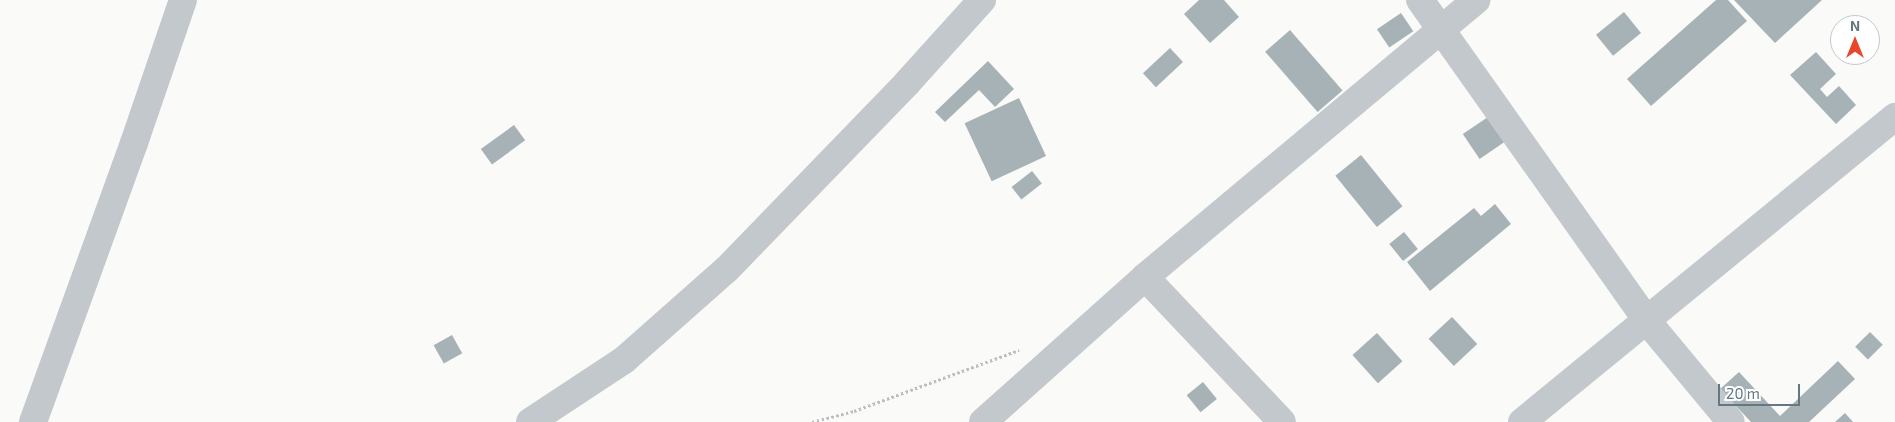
<!DOCTYPE html>
<html>
<head>
<meta charset="utf-8">
<style>
	body { margin:0 }
	#map { position:relative; width:1895px; height:422px; overflow:hidden; background:#fafaf8; font-family:"Exo 2",sans-serif }
	div>[style] { position:absolute }
	[style*='--x'] { left:calc(var(--x)*1px); top:calc(var(--y)*1px); width:calc(var(--w)*1px); rotate:calc(var(--a)*1deg) }
	.building>* { inset:0; background:#a7b2b7; transform-origin:0 0 }
	.path>* { height:3px; margin-top:-1.5px; transform-origin:0; background:repeating-linear-gradient(90deg,#bbbfc2 0 2.5px,transparent 0 5px) }
	.minor>* { height:28px; margin:-14px; padding:0 14px; transform-origin:14px; border-radius:14px; background:#c3c8cc }
	span { translate:-50% -50%; white-space:nowrap; text-align:center; line-height:1.15; -webkit-text-stroke:5px #fff; paint-order:stroke }
	.north { position:absolute; left:1830px; top:15px; width:50px; height:50px; box-sizing:border-box; background:#fff; border:1px solid #c1c9cd; border-radius:50%; rotate:0deg; font-size:14px; font-weight:700; line-height:20px; text-align:center; color:#647883 }
	.north::after { content:''; display:block; margin:auto; width:18px; height:22px; background:#e8472a; clip-path:polygon(50% 0,100% 100%,50% 72%,0 100%) }
	.scale { position:absolute; left:1718px; top:384px; width:82px; height:22px; box-sizing:border-box; border:2px solid #647883; border-top:0; padding-left:6px; font-size:15px; line-height:18px; white-space:nowrap; color:#647883; -webkit-text-stroke:4px #fff; paint-order:stroke }
</style>
</head>
<body>
<div id="map">
	<div class="building">
		<div style="clip-path:polygon(1199px 0,1224px 0,1239px 17px,1210px 43px,1184px 14px)"></div>
		<div style="clip-path:polygon(1716px 0,1728px 0,1747px 21px,1651px 106px,1627px 79px)"></div>
		<div style="clip-path:polygon(1734px 0,1822px 0,1775px 43px)"></div>
		<div style="left:1624px;top:12px;width:27px;height:36px;rotate:51deg"></div>
		<div style="left:1401px;top:13px;width:22px;height:29px;rotate:56deg"></div>
		<div style="left:1290px;top:30px;width:80px;height:33px;rotate:49deg"></div>
		<div style="left:1170px;top:48px;width:19px;height:37px;rotate:47deg"></div>
		<div style="clip-path:polygon(1816px 52px,1836px 74px,1820px 89px,1827px 97px,1839px 86px,1856px 105px,1836px 124px,1790px 75px)"></div>
		<div style="clip-path:polygon(988px 61px,1014px 89px,995px 107px,979px 90px,945px 122px,935px 112px)"></div>
		<div style="left:1019px;top:98px;width:64px;height:60px;rotate:65deg"></div>
		<div style="left:1491px;top:115px;width:30px;height:34px;rotate:56deg"></div>
		<div style="left:514px;top:125px;width:19px;height:41px;rotate:54deg"></div>
		<div style="left:1361px;top:155px;width:66px;height:33px;rotate:51deg"></div>
		<div style="left:1032px;top:171px;width:16px;height:26px;rotate:52deg"></div>
		<div style="clip-path:polygon(1495px 204px,1511px 224px,1430px 291px,1407px 262px,1474px 208px,1481px 216px)"></div>
		<div style="left:1404px;top:232px;width:22px;height:19px;rotate:51deg"></div>
		<div style="left:1452px;top:317px;width:37px;height:32px;rotate:47deg"></div>
		<div style="left:1870px;top:332px;width:18px;height:21px;rotate:45deg"></div>
		<div style="left:1377px;top:333px;width:38px;height:33px;rotate:48deg"></div>
		<div style="left:452px;top:335px;width:21px;height:21px;rotate:61deg"></div>
		<div style="clip-path:polygon(1838px 361px,1855px 379px,1809px 422px,1751px 422px,1720px 389px,1739px 372px,1780px 416px)"></div>
		<div style="left:1203px;top:382px;width:22px;height:21px;rotate:51deg"></div>
		<div style="clip-path:polygon(1845px 413px,1853px 422px,1835px 422px)"></div>
	</div>
	<div class="path">
		<div style="--x:812;--y:422;--w:43;--a:-14.7"></div>
		<div style="--x:854;--y:411;--w:176;--a:-20.3"></div>
	</div>
	<div class="minor">
		<div style="--x:1420;--y:0;--w:393;--a:54.7"></div>
		<div style="--x:1647;--y:321;--w:131;--a:50.3"></div>
		<div style="--x:1145;--y:277;--w:199;--a:46.6"></div>
		<div style="--x:33;--y:422;--w:297;--a:-70.1"></div>
		<div style="--x:134;--y:143;--w:151;--a:-71.1"></div>
		<div style="--x:530;--y:422;--w:113;--a:-33.4"></div>
		<div style="--x:624;--y:360;--w:137;--a:-41.5"></div>
		<div style="--x:727;--y:269;--w:259;--a:-45.9"></div>
		<div style="--x:907;--y:83;--w:112;--a:-47.9"></div>
		<div style="--x:983;--y:422;--w:217;--a:-41.8"></div>
		<div style="--x:1145;--y:277;--w:432;--a:-39.9"></div>
		<div style="--x:1522;--y:422;--w:482;--a:-39.3"></div>
	</div>
	<div class="north">N</div>
	<div class="scale">20 m</div>
</div>
</body>
</html>
